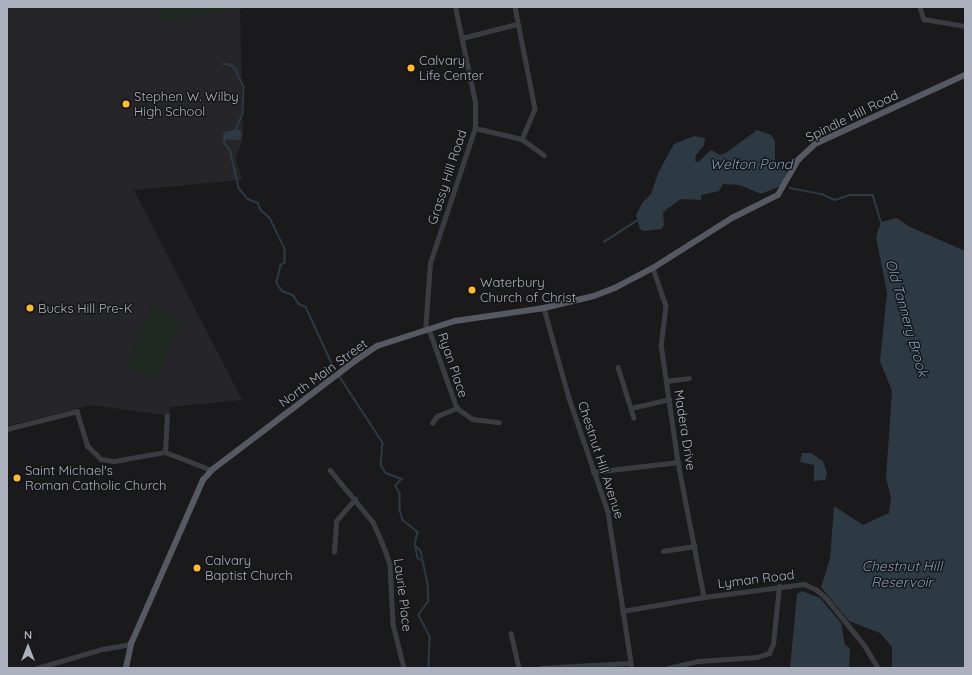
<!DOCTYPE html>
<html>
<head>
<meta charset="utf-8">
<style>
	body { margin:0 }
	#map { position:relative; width:972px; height:675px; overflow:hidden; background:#1a1a1d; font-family:Quicksand,sans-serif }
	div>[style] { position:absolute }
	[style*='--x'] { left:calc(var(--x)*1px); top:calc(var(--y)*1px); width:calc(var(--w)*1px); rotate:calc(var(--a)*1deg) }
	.built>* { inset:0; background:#26262a }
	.green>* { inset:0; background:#1f2921; transform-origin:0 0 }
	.water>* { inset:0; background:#2e3a43 }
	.stream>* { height:1.5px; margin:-0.75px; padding:0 0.75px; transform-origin:0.75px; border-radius:0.75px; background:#2e3a43 }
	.minor>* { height:4.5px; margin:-2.25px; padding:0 2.25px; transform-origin:2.25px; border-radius:2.25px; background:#3b3c42 }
	.major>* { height:5.5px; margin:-2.75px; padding:0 2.75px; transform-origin:2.75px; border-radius:2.75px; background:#565962 }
	.dots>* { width:11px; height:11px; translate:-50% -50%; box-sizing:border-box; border:2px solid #151518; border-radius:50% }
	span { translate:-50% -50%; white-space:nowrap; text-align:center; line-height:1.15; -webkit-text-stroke:3px #151518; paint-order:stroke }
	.poi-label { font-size:13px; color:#acb1bd }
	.left { translate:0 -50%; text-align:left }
	.street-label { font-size:13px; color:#acb1bd }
	.water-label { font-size:14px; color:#809fbb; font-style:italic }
	.frame { position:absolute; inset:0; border:8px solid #acb1bd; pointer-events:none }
	.north { position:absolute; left:8px; top:627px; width:40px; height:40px; -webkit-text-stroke:3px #151518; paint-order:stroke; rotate:0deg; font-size:11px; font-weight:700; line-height:16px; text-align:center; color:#acb1bd }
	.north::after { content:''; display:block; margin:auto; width:14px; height:18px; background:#acb1bd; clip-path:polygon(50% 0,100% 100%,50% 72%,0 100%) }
</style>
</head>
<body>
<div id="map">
	<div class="built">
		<div style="clip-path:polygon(7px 7px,240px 7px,243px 137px,236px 158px,242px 180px,134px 190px,242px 400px,169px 407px,171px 416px,91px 405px,7px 426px)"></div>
	</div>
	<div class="green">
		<div style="clip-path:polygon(159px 7px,253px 7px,161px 21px)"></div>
		<div style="left:151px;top:307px;width:32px;height:65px;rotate:22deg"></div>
	</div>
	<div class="water">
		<div style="clip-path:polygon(238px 129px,242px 133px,240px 140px,222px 139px,224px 132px)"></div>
		<div style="clip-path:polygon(757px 130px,771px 135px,775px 141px,775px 159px,779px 167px,787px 172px,781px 186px,761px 194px,740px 185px,723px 184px,719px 191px,701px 195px,701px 200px,681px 199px,667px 209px,663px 213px,664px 225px,661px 229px,644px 231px,640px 229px,636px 215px,643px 202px,651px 194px,659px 171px,674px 144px,694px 136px,705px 138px,704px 145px,696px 155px,695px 161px,698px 162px,711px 150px,720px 155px,726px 153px)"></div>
		<div style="clip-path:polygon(897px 218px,908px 226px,965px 251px,965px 668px,892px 668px,892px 647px,880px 633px,849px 621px,821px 587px,830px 559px,834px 506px,863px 525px,889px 513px,891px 497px,886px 478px,892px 391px,880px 361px,887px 293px,876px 237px,881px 222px)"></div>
		<div style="clip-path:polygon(802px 453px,811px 453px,823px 461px,827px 473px,825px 480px,814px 481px,814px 465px,800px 462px)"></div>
		<div style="clip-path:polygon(802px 591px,820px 598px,841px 623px,845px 645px,850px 648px,849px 668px,790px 668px,797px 594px)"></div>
	</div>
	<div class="stream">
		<div style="--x:223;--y:64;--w:6;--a:0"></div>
		<div style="--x:229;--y:64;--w:7;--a:34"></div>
		<div style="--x:235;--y:68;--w:21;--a:65"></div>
		<div style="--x:244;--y:87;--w:27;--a:92"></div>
		<div style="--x:243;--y:114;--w:17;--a:114"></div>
		<div style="--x:226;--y:139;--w:4;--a:117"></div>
		<div style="--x:224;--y:143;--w:8;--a:45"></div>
		<div style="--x:230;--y:149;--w:40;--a:77"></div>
		<div style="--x:239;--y:188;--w:14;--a:51"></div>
		<div style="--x:248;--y:199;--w:11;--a:22"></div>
		<div style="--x:258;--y:203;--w:8;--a:67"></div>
		<div style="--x:261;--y:210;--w:12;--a:42"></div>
		<div style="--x:270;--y:218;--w:34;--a:64"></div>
		<div style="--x:285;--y:249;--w:14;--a:90"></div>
		<div style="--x:285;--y:263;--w:4;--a:153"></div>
		<div style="--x:281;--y:265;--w:18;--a:103"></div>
		<div style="--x:277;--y:283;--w:9;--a:58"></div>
		<div style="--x:282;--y:291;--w:12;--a:20"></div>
		<div style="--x:293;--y:295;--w:11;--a:56"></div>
		<div style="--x:299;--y:304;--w:8;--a:23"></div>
		<div style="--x:306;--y:307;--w:69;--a:65.3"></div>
		<div style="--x:790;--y:188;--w:33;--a:11"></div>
		<div style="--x:822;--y:194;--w:14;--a:25"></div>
		<div style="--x:835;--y:200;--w:16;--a:-18"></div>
		<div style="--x:850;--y:195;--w:23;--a:0"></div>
		<div style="--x:873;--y:195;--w:28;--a:73"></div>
		<div style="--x:604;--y:242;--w:40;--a:-32.9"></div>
		<div style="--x:340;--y:377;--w:79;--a:56.9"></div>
		<div style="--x:383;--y:443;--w:22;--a:95"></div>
		<div style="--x:381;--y:465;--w:9;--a:58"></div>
		<div style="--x:386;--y:473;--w:17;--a:21"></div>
		<div style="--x:402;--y:479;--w:9;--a:131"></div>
		<div style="--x:396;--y:486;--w:9;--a:63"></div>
		<div style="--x:400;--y:494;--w:16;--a:90"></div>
		<div style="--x:400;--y:510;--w:10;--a:73"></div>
		<div style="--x:403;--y:520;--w:19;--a:39"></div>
		<div style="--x:418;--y:532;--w:13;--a:103"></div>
		<div style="--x:415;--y:545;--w:8;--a:45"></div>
		<div style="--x:421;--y:551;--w:34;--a:78"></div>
		<div style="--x:428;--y:584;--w:17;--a:87"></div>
		<div style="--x:429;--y:601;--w:17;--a:126"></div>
		<div style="--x:419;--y:615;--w:25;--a:63"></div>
		<div style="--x:430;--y:637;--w:31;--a:92"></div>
		<div style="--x:416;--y:548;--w:10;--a:79"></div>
		<div style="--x:418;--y:558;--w:4;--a:34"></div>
	</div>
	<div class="minor">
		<div style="--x:515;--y:7;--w:104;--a:78.9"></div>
		<div style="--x:535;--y:109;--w:33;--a:113"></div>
		<div style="--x:920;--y:7;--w:13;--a:72"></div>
		<div style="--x:924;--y:19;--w:42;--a:9.7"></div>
		<div style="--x:462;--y:38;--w:57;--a:-14.3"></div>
		<div style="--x:475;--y:128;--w:48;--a:13.2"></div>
		<div style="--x:522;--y:139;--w:27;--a:36"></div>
		<div style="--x:653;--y:268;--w:40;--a:71.1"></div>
		<div style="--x:666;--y:306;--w:38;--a:97"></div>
		<div style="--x:661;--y:344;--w:119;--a:81.8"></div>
		<div style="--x:678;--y:462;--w:137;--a:79.1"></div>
		<div style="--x:544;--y:308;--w:93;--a:74.5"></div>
		<div style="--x:569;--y:398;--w:120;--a:71.1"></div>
		<div style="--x:608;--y:512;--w:158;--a:81.3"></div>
		<div style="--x:429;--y:329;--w:84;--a:70.5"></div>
		<div style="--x:457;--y:408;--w:19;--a:35"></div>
		<div style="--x:473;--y:419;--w:26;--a:7"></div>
		<div style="--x:425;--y:331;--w:68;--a:-85.8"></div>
		<div style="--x:430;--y:263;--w:142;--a:-71.6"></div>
		<div style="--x:475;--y:128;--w:26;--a:-90"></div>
		<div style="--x:475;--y:102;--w:97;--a:-101.9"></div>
		<div style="--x:618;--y:367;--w:53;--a:72.6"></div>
		<div style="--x:666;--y:381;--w:23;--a:-7"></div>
		<div style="--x:631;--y:408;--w:39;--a:-13"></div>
		<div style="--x:432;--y:423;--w:9;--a:-54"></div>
		<div style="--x:437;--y:416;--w:22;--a:-22"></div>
		<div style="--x:7;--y:429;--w:72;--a:-14.4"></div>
		<div style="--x:77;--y:411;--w:37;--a:73"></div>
		<div style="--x:88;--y:446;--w:18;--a:45"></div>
		<div style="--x:101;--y:459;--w:13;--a:9"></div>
		<div style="--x:114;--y:461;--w:52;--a:-10"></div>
		<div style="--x:165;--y:452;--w:50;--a:21"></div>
		<div style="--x:165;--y:452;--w:36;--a:-87"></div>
		<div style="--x:330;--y:470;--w:67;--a:50.4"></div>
		<div style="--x:373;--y:522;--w:22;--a:66"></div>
		<div style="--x:382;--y:542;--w:23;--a:70"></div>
		<div style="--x:390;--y:564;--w:60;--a:87.1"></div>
		<div style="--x:393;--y:624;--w:45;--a:76"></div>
		<div style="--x:593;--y:472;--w:86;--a:-6.7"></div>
		<div style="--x:663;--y:551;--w:32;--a:-9"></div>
		<div style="--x:334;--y:552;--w:31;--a:-86"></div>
		<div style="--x:336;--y:521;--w:29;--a:-49"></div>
		<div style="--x:622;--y:611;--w:83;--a:-9.7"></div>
		<div style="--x:704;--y:597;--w:101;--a:-7.4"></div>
		<div style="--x:804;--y:584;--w:14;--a:25"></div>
		<div style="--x:817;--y:590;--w:13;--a:42"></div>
		<div style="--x:827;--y:599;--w:60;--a:51"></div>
		<div style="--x:865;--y:646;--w:26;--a:59"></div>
		<div style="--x:511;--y:633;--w:36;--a:77"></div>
		<div style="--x:37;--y:668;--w:69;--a:-16.1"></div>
		<div style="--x:103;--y:649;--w:28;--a:-10"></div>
		<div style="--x:540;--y:668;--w:90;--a:-3.2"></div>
		<div style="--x:668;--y:668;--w:32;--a:-13"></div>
		<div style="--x:699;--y:661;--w:58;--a:-3.9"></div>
		<div style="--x:757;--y:657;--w:13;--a:-18"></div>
		<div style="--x:769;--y:653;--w:10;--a:-66"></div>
		<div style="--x:773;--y:644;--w:58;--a:-84.1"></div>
	</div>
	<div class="major">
		<div style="--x:126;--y:668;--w:25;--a:-78"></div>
		<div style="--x:131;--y:644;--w:179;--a:-66.3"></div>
		<div style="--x:203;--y:480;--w:13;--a:-48"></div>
		<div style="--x:212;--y:470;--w:180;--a:-37.3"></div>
		<div style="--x:355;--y:361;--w:27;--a:-34"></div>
		<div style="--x:377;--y:346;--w:82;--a:-17.8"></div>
		<div style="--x:455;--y:321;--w:90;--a:-8.3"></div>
		<div style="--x:544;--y:308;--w:51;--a:-13.5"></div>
		<div style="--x:594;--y:296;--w:22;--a:-21"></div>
		<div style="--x:615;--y:288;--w:43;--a:-27.8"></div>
		<div style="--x:653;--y:268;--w:93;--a:-32.3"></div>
		<div style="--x:732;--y:218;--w:51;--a:-26.6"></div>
		<div style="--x:778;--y:195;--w:40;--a:-60.3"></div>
		<div style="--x:798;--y:160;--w:23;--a:-43"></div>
		<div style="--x:815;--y:144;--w:165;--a:-24.7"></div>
	</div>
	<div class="dots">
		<div style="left:411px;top:68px;background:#ffba30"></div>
		<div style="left:126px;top:104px;background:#ffba30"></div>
		<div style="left:472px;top:290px;background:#ffba30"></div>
		<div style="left:30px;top:308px;background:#ffba30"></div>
		<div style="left:17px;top:478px;background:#ffba30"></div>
		<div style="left:197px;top:568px;background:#ffba30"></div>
	</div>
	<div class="poi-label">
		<span class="left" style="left:419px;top:68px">Calvary<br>Life Center</span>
		<span class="left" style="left:134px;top:104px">Stephen W. Wilby<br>High School</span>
		<span class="left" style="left:480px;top:290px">Waterbury<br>Church of Christ</span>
		<span class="left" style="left:38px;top:308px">Bucks Hill Pre-K</span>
		<span class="left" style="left:25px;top:478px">Saint Michael's<br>Roman Catholic Church</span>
		<span class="left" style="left:205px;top:568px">Calvary<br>Baptist Church</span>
	</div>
	<div class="street-label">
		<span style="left:852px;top:116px;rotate:-26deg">Spindle Hill Road</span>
		<span style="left:447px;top:177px;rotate:-72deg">Grassy Hill Road</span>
		<span style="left:453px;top:365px;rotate:71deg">Ryan Place</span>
		<span style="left:323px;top:373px;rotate:-36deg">North Main Street</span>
		<span style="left:685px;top:430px;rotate:81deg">Madera Drive</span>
		<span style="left:601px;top:460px;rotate:72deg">Chestnut Hill Avenue</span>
		<span style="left:756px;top:579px;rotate:-7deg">Lyman Road</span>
		<span style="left:403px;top:595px;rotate:83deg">Laurie Place</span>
	</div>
	<div class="water-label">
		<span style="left:751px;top:164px">Welton Pond</span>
		<span style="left:907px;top:318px;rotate:74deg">Old Tannery Brook</span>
		<span style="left:902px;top:574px">Chestnut Hill<br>Reservoir</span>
	</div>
	<div class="frame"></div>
	<div class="north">N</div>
</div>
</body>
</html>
